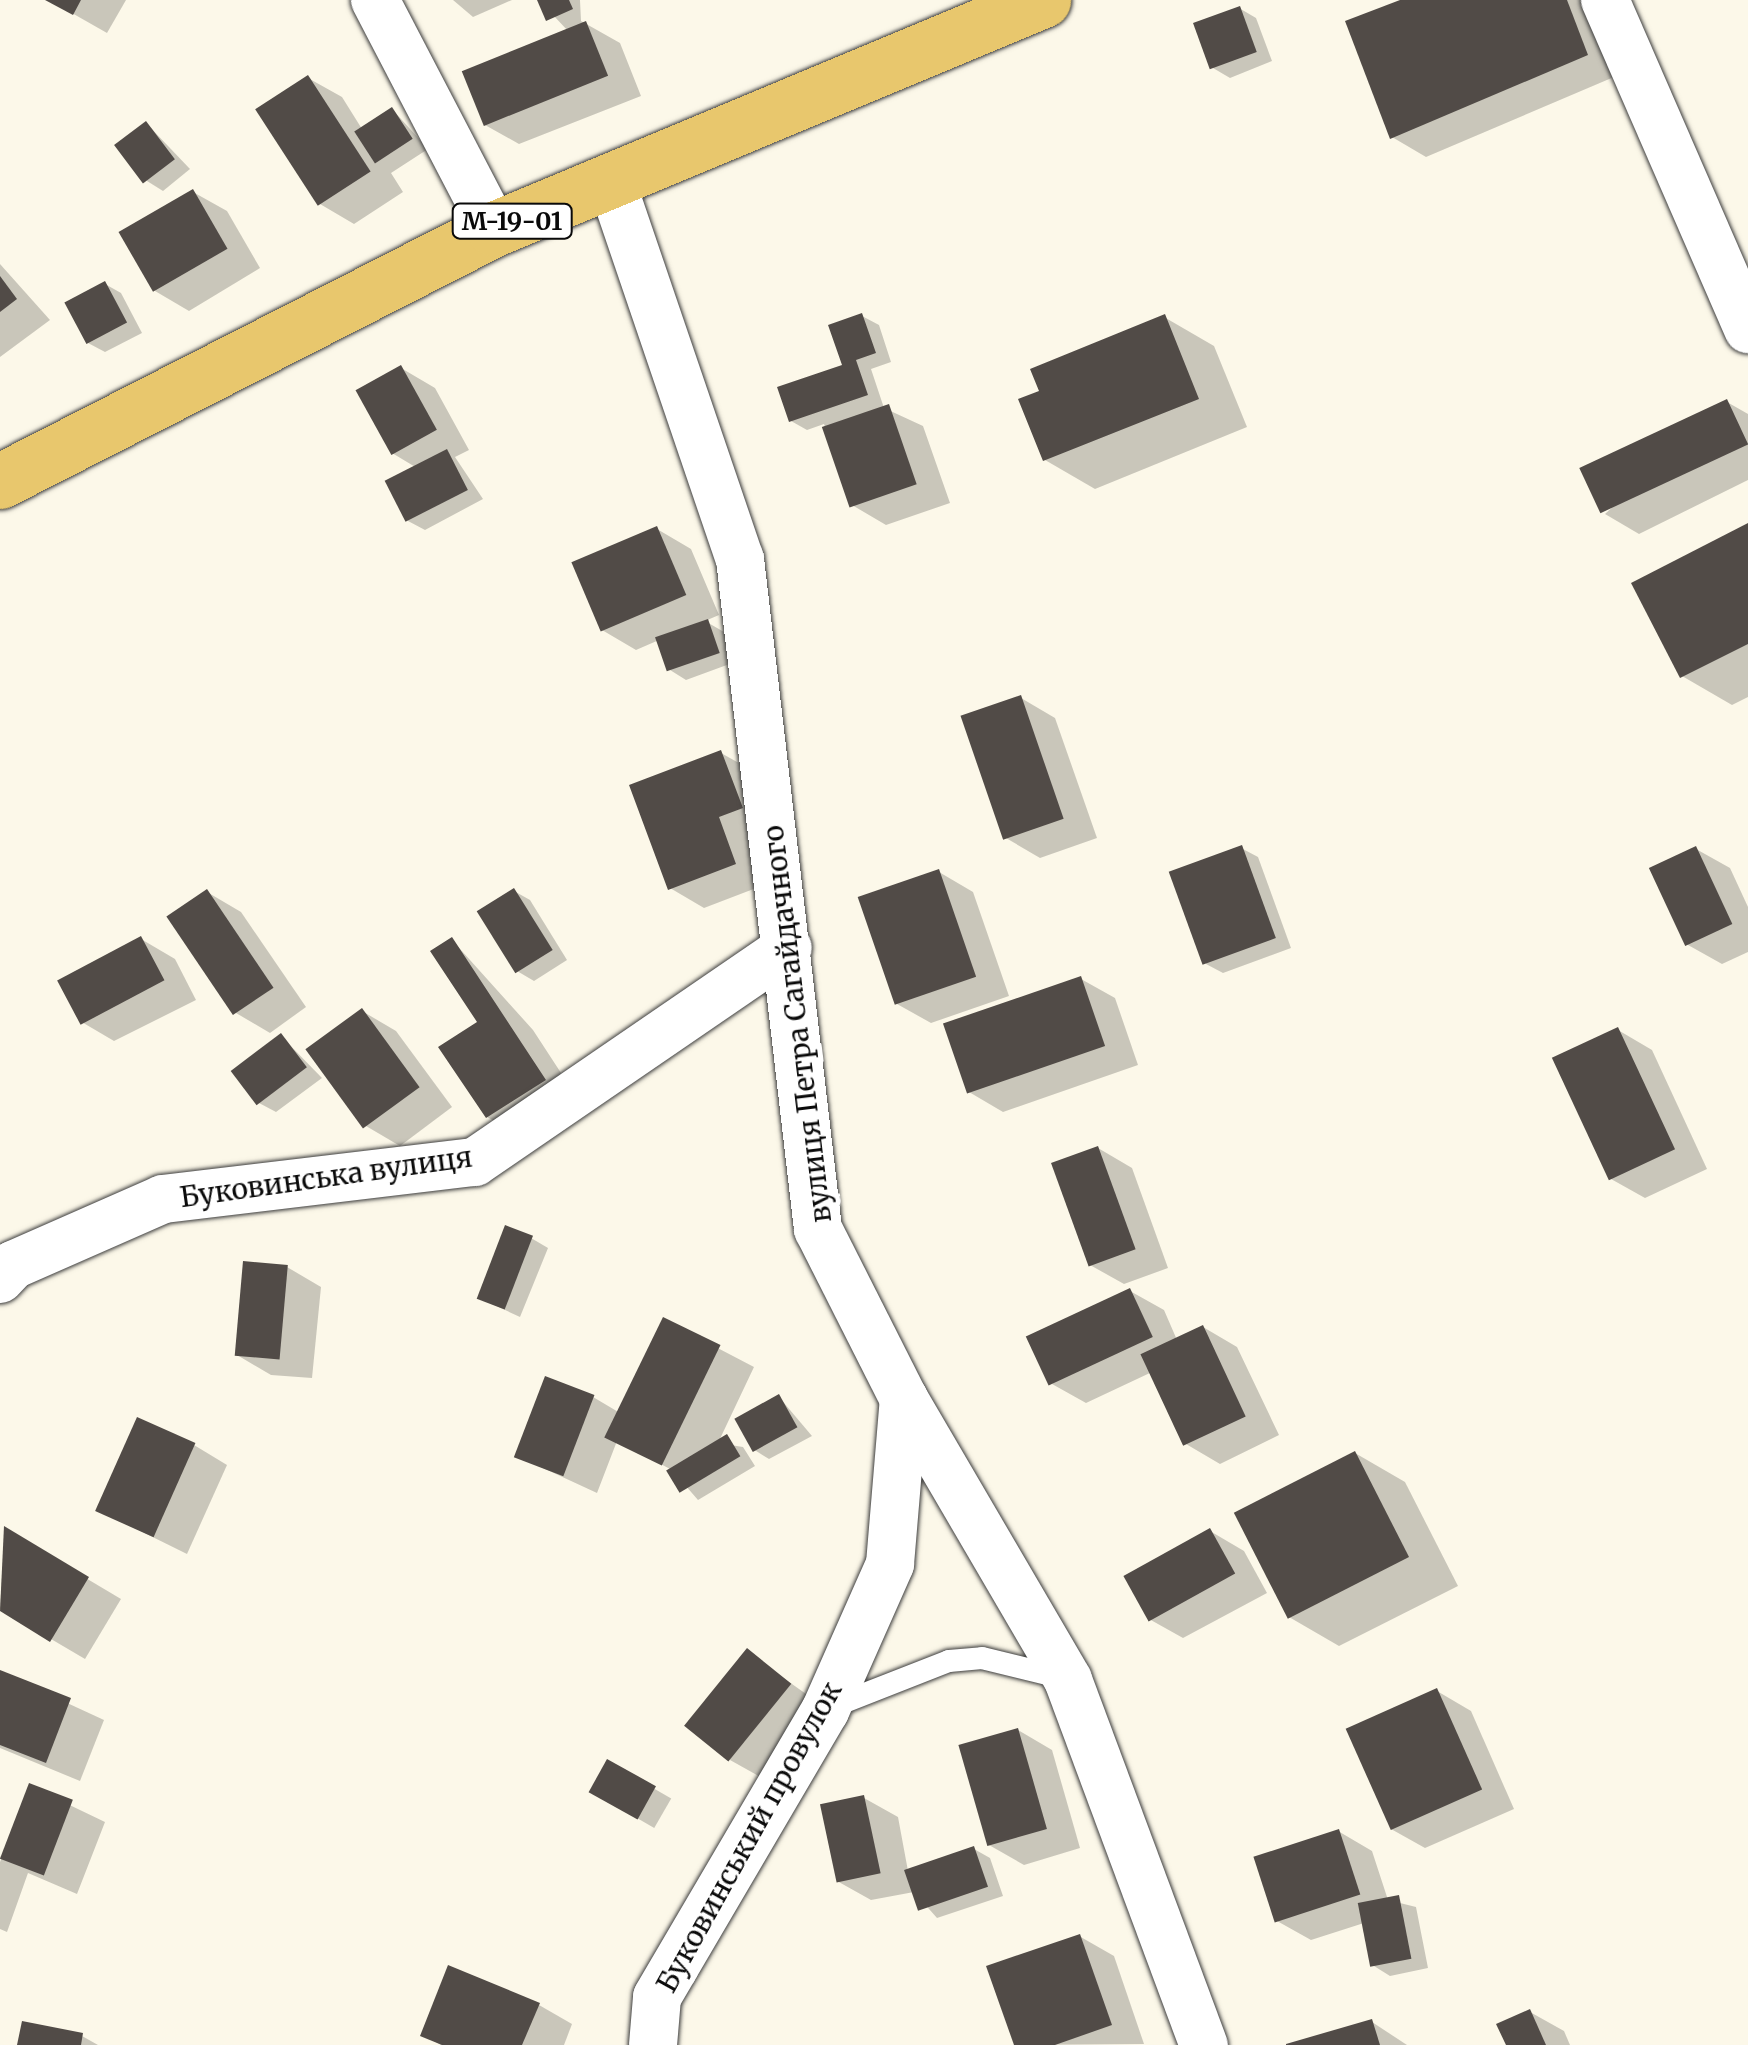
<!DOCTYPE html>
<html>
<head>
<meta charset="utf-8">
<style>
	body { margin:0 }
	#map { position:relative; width:1748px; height:2045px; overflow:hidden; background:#fcf8e9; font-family:Merriweather,serif }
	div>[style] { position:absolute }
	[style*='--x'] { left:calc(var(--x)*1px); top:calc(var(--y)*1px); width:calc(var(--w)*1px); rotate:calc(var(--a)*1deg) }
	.shadow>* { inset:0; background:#0003; transform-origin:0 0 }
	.building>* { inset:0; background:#514b47; transform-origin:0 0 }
	.roads { filter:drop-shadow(0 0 2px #3d3d3d) drop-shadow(0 0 2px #3d3d3d) }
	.lane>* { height:22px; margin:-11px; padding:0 11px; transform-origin:11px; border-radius:11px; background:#fff }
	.street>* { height:48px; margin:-24px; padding:0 24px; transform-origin:24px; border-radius:24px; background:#fff }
	.primary>* { height:55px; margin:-27.5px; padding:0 27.5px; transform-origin:27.5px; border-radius:27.5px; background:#e8c76d }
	span { translate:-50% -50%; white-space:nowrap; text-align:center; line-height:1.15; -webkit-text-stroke:10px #fff; paint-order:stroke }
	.shield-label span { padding:2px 8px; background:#fff; border:2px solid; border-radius:8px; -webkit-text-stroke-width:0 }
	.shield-label { font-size:25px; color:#0a0a0a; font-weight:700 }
	.street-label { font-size:28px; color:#0a0a0a }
</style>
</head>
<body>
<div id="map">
	<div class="shadow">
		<div style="clip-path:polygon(49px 0,126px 0,107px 33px)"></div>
		<div style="clip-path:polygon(453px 0,512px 0,473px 17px)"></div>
		<div style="clip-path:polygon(539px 0,580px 0,581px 21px,620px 43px,641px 96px,519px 144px,485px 125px,568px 31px)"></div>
		<div style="clip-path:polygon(1420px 0,1592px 0,1621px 74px,1426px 157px,1392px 137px)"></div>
		<div style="clip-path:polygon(1239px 8px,1256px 18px,1272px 61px,1230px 78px,1213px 68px)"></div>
		<div style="clip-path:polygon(308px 78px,342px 97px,362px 129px,393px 110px,428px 149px,391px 173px,403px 192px,354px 224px,320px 204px)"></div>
		<div style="clip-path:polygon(147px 124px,190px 169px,163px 191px,147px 181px)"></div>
		<div style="clip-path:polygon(193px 192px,227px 211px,260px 268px,189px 311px,155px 291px)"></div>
		<div style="clip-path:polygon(0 264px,50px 320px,0 357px)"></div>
		<div style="clip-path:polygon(105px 284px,121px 293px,142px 333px,105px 352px,88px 343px)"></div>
		<div style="clip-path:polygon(862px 316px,879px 325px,891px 362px,871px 369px,884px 408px,923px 426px,950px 503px,886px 525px,852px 505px,824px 424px,807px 430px,791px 421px,845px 367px)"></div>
		<div style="clip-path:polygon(1164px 317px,1214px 346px,1247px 427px,1095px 489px,1045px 460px,1042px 393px)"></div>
		<div style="clip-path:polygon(401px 368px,435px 388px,469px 450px,455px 457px,483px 499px,425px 530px,408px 521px,417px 468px,392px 453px)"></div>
		<div style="clip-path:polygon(1727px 402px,1748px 414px,1748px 480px,1639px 534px,1605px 514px)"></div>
		<div style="clip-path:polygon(1748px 526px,1748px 697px,1732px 705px,1682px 676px)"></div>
		<div style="clip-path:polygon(657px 529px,691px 549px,719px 615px,705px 621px,724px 632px,735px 662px,686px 680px,670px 670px,659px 640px,636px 650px,602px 630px)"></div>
		<div style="clip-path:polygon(1021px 698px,1055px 718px,1097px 838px,1040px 858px,1006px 838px)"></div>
		<div style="clip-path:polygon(721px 753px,755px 772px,769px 883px,704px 908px,670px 888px)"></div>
		<div style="clip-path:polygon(1241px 848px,1258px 857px,1291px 948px,1223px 973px,1206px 964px)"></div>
		<div style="clip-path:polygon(1696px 849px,1730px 868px,1748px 907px,1748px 952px,1722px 964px,1688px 945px)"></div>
		<div style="clip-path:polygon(939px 872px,973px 892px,1009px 996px,931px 1023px,897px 1004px)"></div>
		<div style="clip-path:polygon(514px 891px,530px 900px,567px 960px,534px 981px,517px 971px)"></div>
		<div style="clip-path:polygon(207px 892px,241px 912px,306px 1007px,270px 1033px,236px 1013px)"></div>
		<div style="clip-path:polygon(141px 939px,175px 959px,196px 1000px,114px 1041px,80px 1021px)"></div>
		<div style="clip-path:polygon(452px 940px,533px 1030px,578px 1099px,521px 1136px,487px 1117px,480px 1023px)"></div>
		<div style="clip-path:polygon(1081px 979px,1115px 998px,1138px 1065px,1003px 1112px,969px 1092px)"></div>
		<div style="clip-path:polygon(362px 1011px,396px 1031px,452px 1107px,400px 1146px,366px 1126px)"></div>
		<div style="clip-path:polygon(1618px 1030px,1652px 1050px,1707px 1169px,1645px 1198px,1611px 1179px)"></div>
		<div style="clip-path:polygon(281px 1036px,322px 1078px,276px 1112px,259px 1103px)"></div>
		<div style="clip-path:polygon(1098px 1148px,1132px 1168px,1168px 1268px,1124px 1284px,1090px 1265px)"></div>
		<div style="clip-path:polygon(531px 1238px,548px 1248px,520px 1317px,479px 1298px)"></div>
		<div style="clip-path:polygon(287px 1267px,321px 1287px,312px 1378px,271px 1375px,237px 1355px)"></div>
		<div style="clip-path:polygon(1130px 1291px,1164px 1310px,1177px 1340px,1203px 1327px,1237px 1347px,1279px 1435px,1220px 1464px,1186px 1444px,1152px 1372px,1086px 1403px,1052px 1384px)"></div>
		<div style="clip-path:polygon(664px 1320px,754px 1367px,718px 1443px,743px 1447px,755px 1466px,698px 1500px,672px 1470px,617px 1441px,597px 1493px,517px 1456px,593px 1397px,620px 1413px)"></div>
		<div style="clip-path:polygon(779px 1397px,812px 1436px,769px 1459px,753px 1449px)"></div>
		<div style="clip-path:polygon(194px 1445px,227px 1465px,187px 1554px,98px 1510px)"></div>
		<div style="clip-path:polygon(1355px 1453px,1405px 1482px,1458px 1586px,1339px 1646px,1289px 1617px)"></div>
		<div style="clip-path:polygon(5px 1530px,121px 1599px,85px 1659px,0 1609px)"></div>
		<div style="clip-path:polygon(1210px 1531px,1244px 1551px,1267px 1593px,1183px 1638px,1149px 1619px)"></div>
		<div style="clip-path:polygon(747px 1652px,823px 1706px,764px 1779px,730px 1760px)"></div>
		<div style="clip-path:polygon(0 1672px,104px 1720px,80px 1781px,0 1748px)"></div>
		<div style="clip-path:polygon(1437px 1691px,1471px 1711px,1514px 1809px,1425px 1848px,1391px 1829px)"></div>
		<div style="clip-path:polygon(1018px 1730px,1052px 1750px,1080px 1848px,1024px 1865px,989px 1845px)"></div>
		<div style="left:608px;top:1762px;width:73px;height:34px;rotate:30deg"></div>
		<div style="clip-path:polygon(30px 1786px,105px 1822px,77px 1894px,28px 1873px,7px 1932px,0 1929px,0 1862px)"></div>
		<div style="clip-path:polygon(864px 1798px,898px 1817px,908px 1871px,974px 1849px,990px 1858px,1003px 1896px,937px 1918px,914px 1892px,871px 1900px,837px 1881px)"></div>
		<div style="clip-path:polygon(1338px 1831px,1372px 1851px,1388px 1900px,1416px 1907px,1428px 1968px,1390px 1976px,1374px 1966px,1364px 1923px,1311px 1940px,1277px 1921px)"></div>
		<div style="clip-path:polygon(1079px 1936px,1114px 1956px,1144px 2044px,1017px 2045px)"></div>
		<div style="clip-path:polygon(539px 2005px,572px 2024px,564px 2045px,441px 2045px,423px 2035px)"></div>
		<div style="clip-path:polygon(1530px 2012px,1564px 2031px,1570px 2045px,1509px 2045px)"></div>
		<div style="clip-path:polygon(1372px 2022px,1407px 2045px,1292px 2045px)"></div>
		<div style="clip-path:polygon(82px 2036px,98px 2045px,20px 2045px)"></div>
	</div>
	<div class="building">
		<div style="clip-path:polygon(45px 0,81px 0,73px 15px)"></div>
		<div style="clip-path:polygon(537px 0,569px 0,573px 9px,546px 21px)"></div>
		<div style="clip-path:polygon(1400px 0,1567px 0,1588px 55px,1390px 139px,1345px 21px)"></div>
		<div style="left:1240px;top:6px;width:49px;height:50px;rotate:70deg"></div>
		<div style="left:586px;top:21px;width:59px;height:134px;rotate:68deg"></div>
		<div style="left:308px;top:75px;width:115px;height:63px;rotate:57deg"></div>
		<div style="left:392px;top:107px;width:38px;height:45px;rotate:57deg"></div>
		<div style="left:146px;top:121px;width:48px;height:40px;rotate:53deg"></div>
		<div style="left:193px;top:189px;width:69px;height:86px;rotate:60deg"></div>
		<div style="clip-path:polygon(0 276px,17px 299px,0 312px)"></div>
		<div style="left:105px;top:281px;width:47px;height:46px;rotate:62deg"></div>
		<div style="clip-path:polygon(862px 313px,876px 353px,856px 360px,868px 395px,789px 422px,777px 387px,842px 365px,828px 325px)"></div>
		<div style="clip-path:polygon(1165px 314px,1199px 399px,1043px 461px,1018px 399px,1039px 391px,1030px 369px)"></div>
		<div style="left:401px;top:365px;width:74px;height:52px;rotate:61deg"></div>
		<div style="left:1727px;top:399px;width:50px;height:163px;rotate:65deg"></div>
		<div style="left:889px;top:404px;width:85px;height:71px;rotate:71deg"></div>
		<div style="left:447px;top:449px;width:46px;height:70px;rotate:63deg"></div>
		<div style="clip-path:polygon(1748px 523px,1748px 644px,1680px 678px,1631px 583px)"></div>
		<div style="left:657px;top:526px;width:75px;height:93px;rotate:67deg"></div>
		<div style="left:708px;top:619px;width:36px;height:56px;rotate:71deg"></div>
		<div style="left:1021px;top:695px;width:131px;height:64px;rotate:71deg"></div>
		<div style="clip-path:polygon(721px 750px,743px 808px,719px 817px,736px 864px,668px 890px,629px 785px)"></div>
		<div style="left:1242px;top:845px;width:99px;height:78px;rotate:70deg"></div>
		<div style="left:1696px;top:846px;width:86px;height:52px;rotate:65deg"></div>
		<div style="left:939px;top:869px;width:114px;height:86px;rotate:71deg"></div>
		<div style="left:514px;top:888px;width:73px;height:44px;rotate:58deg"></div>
		<div style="left:207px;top:889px;width:119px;height:49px;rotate:56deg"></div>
		<div style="left:141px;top:936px;width:50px;height:95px;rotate:62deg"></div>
		<div style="clip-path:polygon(452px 937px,546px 1080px,486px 1118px,438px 1047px,477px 1022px,430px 951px)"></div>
		<div style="left:1081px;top:976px;width:74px;height:146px;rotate:71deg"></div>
		<div style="left:362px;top:1008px;width:98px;height:70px;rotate:54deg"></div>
		<div style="left:1618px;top:1027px;width:135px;height:73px;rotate:65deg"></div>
		<div style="left:281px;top:1033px;width:43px;height:63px;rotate:53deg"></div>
		<div style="left:1098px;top:1146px;width:110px;height:50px;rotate:70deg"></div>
		<div style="left:505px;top:1225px;width:30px;height:79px;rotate:21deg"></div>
		<div style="left:243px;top:1261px;width:45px;height:95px;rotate:5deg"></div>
		<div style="left:1130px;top:1288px;width:54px;height:115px;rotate:65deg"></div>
		<div style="left:663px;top:1317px;width:64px;height:134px;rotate:26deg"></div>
		<div style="left:1203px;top:1325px;width:101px;height:69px;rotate:65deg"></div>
		<div style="left:545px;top:1376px;width:53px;height:87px;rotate:21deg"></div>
		<div style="left:779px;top:1394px;width:38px;height:51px;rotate:61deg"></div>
		<div style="left:137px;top:1417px;width:64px;height:103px;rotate:24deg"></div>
		<div style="left:727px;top:1434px;width:26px;height:71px;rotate:59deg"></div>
		<div style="left:1355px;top:1451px;width:119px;height:136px;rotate:63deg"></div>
		<div style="clip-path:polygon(4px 1526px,89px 1577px,50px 1642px,0 1611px)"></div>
		<div style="left:1210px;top:1528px;width:52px;height:99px;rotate:61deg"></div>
		<div style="left:747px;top:1648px;width:57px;height:100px;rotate:39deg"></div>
		<div style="clip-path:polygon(0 1670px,71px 1698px,46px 1763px,0 1745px)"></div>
		<div style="left:1437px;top:1688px;width:111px;height:100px;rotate:66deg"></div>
		<div style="left:1018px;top:1728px;width:105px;height:62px;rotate:74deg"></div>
		<div style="left:607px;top:1759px;width:56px;height:38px;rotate:29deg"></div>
		<div style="left:29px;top:1783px;width:47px;height:81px;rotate:21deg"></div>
		<div style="left:864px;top:1795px;width:80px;height:45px;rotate:78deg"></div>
		<div style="left:1339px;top:1829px;width:69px;height:90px;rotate:72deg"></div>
		<div style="left:974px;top:1846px;width:43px;height:74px;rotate:71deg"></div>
		<div style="left:1399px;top:1895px;width:65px;height:42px;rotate:79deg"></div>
		<div style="clip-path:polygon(1080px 1934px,1112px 2025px,1055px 2045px,1014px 2045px,986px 1966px)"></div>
		<div style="clip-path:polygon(448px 1965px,540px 2003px,522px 2045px,442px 2045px,420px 2036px)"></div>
		<div style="clip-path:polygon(1530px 2009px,1546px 2045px,1506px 2045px,1496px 2024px)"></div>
		<div style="clip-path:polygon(1372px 2019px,1380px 2045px,1286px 2045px,1286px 2044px)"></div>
		<div style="clip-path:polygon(22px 2021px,83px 2033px,81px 2045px,17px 2045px)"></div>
	</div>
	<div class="roads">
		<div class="lane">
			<div style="--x:834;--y:1706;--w:123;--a:-21.4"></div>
			<div style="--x:949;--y:1661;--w:33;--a:-5"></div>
			<div style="--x:982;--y:1658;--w:80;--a:13.7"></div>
		</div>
		<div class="street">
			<div style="--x:375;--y:0;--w:258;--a:62.5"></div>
			<div style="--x:1605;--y:0;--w:359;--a:66.5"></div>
			<div style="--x:610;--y:178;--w:403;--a:71.2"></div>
			<div style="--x:740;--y:559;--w:675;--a:83.36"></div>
			<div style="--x:818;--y:1229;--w:191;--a:63.2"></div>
			<div style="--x:904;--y:1399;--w:325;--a:59.7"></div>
			<div style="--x:1068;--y:1680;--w:390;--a:69.6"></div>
			<div style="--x:0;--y:1279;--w:19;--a:-47"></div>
			<div style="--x:13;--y:1265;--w:164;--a:-23.7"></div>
			<div style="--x:163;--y:1199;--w:314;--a:-6.8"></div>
			<div style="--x:475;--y:1162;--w:379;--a:-34.4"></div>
			<div style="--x:653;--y:2045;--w:48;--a:-85.2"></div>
			<div style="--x:657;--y:1997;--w:332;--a:-59.6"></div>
			<div style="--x:825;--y:1711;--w:161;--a:-66.1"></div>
			<div style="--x:890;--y:1564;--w:166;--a:-85.2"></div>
		</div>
		<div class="primary">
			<div style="--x:0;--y:481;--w:555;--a:-27.03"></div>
			<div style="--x:494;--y:229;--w:595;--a:-22.64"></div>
		</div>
	</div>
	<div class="shield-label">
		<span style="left:512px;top:221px">М-19-01</span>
	</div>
	<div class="street-label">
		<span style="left:797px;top:1024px;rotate:-97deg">вулиця Петра Сагайдачного</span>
		<span style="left:326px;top:1177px;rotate:-8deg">Буковинська вулиця</span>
		<span style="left:749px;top:1837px;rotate:-61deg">Буковинський провулок</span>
	</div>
</div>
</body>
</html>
